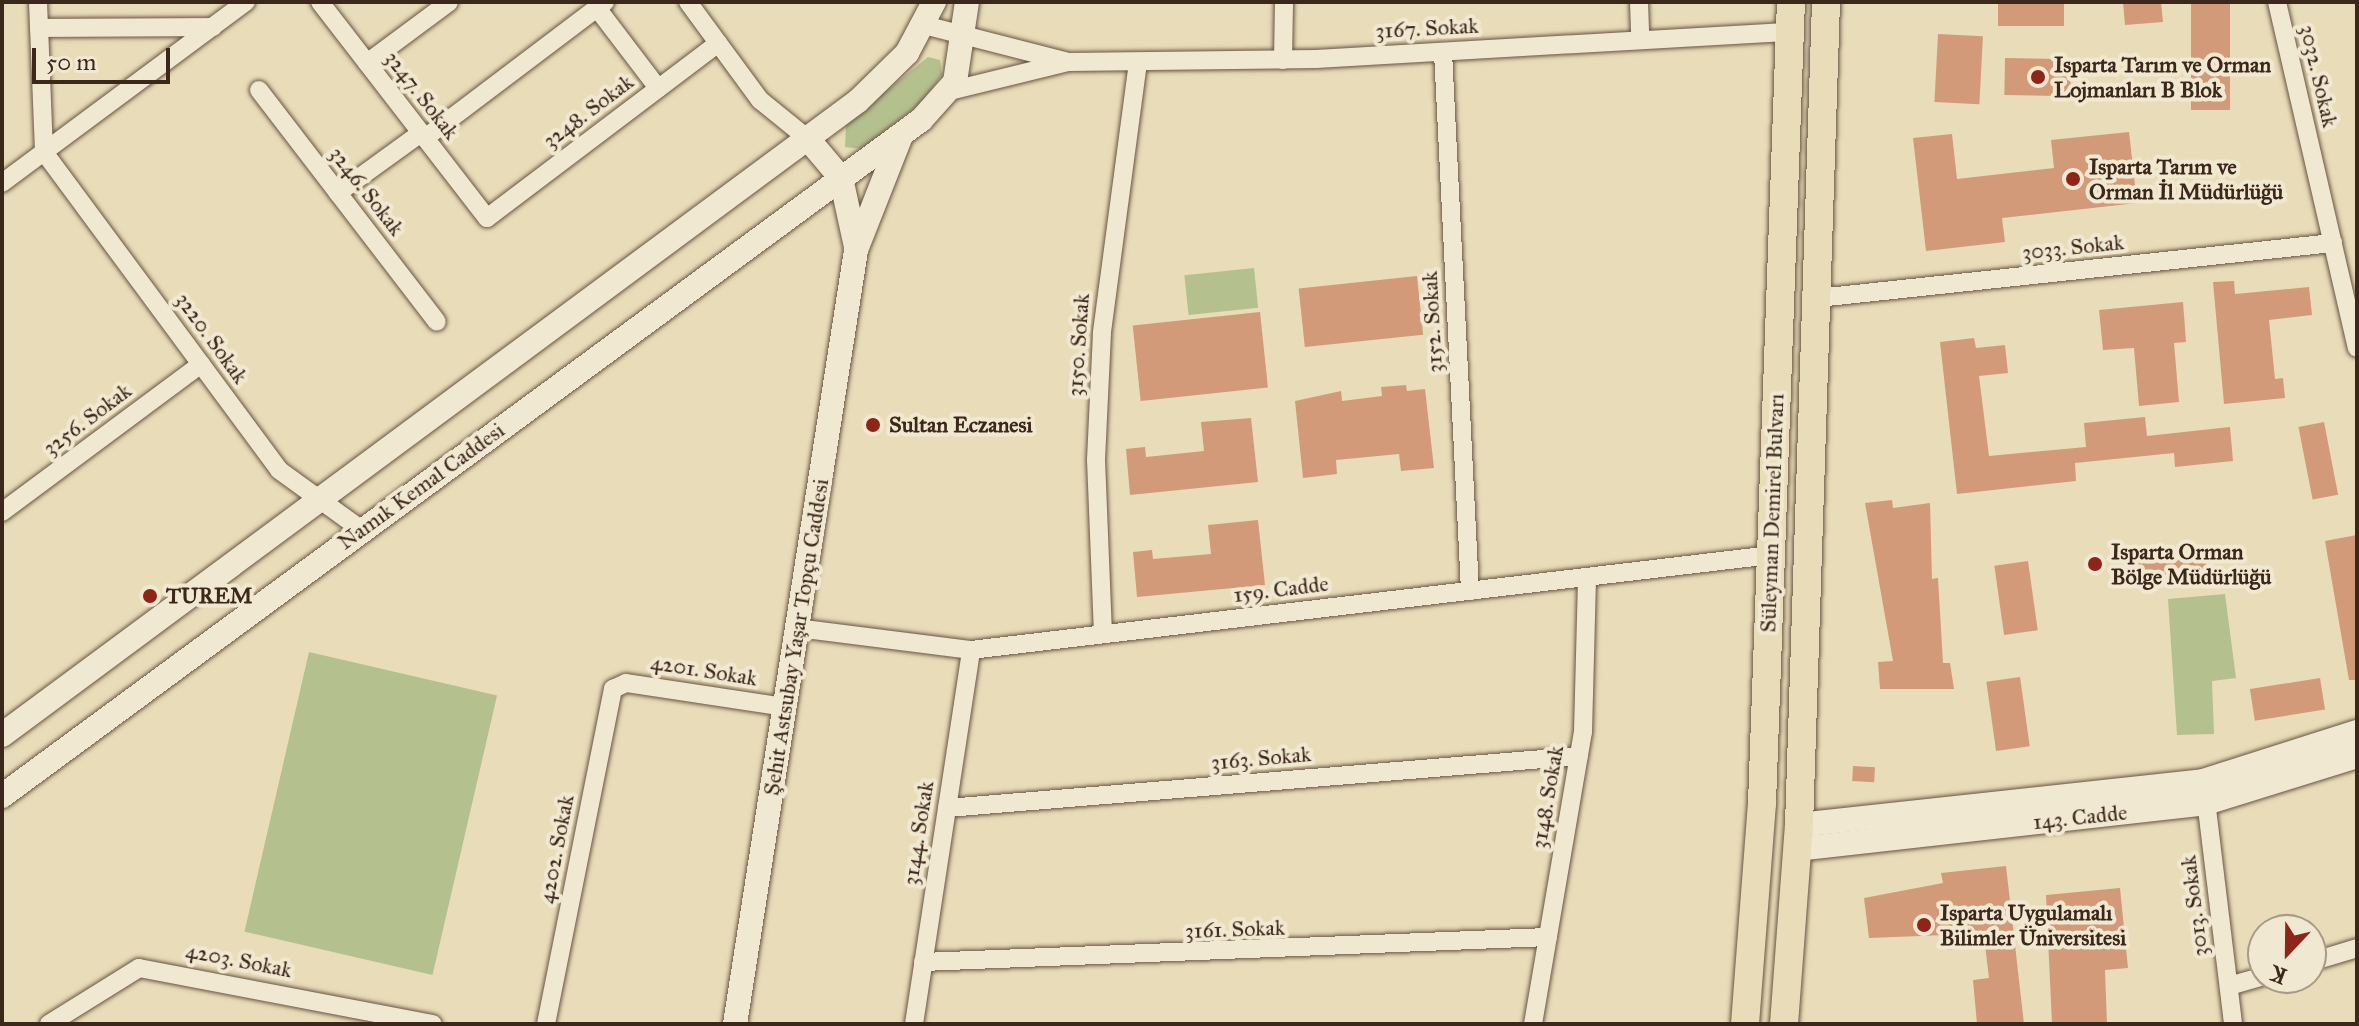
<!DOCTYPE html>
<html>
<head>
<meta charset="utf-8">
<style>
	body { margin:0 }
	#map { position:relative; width:2359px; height:1026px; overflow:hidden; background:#e9dcb8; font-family:"IM FELL Great Primer",serif }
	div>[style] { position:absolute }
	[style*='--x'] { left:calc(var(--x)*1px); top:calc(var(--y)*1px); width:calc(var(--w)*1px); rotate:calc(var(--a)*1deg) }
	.green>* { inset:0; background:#b5c08f; transform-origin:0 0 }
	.building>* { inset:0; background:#d39a7a; transform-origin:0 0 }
	.roads { filter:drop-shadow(0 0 2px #675442) drop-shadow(0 0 2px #675442) }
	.street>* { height:18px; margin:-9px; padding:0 9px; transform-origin:9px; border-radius:9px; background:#f1e8d1 }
	.secondary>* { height:24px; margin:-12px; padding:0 12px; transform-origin:12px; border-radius:12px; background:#f1e8d1 }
	.primary>* { height:28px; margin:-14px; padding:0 14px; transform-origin:14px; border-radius:14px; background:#e9dcb8 }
	.dots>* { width:22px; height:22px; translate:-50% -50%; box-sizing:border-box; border:4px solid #f1e8d1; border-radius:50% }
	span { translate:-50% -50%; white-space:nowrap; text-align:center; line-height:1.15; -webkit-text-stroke:8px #f1e8d1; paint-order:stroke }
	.street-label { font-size:22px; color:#3c271b }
	.poi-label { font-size:22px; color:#3c271b; font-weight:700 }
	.left { translate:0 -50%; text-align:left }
	.frame { position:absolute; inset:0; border:4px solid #3c271b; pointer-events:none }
	.north { position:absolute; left:2247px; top:914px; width:80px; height:80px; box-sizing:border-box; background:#f1e8d1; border:2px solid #a99b88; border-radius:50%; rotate:202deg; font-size:22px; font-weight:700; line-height:32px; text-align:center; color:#3c271b }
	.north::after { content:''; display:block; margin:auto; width:28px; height:36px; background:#8f2418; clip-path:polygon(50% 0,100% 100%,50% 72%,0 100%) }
	.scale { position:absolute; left:32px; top:48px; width:138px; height:36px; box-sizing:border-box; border:4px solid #3c271b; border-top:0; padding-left:10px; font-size:24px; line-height:28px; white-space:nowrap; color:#3c271b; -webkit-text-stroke:6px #f1e8d1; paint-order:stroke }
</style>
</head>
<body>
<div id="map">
	<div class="green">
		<div style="clip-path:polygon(928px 57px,940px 60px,942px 75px,921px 103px,862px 149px,845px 147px,846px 124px)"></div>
		<div style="left:1254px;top:268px;width:40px;height:70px;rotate:84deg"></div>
		<div style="clip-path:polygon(2225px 594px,2236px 678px,2212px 681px,2214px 734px,2177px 735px,2168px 599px)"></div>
		<div style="left:309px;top:652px;width:193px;height:287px;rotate:13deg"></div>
	</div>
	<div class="building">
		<div style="left:1998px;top:2px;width:66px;height:24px"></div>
		<div style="clip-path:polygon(2123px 2px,2161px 2px,2163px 22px,2125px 25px)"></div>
		<div style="left:2191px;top:2px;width:39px;height:108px"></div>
		<div style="left:1938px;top:34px;width:45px;height:68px;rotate:3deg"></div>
		<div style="left:2005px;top:58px;width:66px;height:37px;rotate:1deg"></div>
		<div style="clip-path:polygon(2129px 132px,2137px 203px,2002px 218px,2005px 242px,1926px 251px,1913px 138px,1952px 134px,1957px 179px,2054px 168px,2051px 140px)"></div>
		<div style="left:1417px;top:276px;width:59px;height:119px;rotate:84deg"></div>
		<div style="clip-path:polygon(2234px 281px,2235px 294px,2309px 287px,2312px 315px,2269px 320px,2275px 379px,2283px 378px,2285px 398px,2224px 404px,2213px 282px)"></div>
		<div style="clip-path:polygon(2183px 302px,2186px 342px,2174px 343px,2179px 402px,2139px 406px,2134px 348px,2103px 350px,2099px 310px)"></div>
		<div style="left:1260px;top:312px;width:76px;height:128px;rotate:84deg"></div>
		<div style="clip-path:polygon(1974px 338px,1976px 348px,2005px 345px,2008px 373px,1979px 376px,1989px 456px,2086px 447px,2084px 423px,2145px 417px,2147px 436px,2230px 427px,2233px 461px,2175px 467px,2174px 453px,2075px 463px,2076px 481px,1957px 494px,1940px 342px)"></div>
		<div style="clip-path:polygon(1406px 385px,1407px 391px,1425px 389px,1434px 468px,1401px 471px,1399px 454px,1336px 460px,1337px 474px,1303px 478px,1295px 401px,1341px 391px,1342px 401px,1382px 396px,1381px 387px)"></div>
		<div style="clip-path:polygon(1251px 418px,1258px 482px,1130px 495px,1126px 449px,1145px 447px,1146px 457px,1204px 451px,1201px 422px)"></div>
		<div style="left:2324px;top:422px;width:74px;height:26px;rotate:79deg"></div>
		<div style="clip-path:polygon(1892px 500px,1893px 508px,1930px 503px,1932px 579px,1938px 578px,1943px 663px,1950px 663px,1954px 689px,1880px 689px,1878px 662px,1893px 661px,1865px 503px)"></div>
		<div style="clip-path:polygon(1258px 520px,1265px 585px,1137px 597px,1133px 552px,1152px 550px,1153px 559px,1211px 554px,1208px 525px)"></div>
		<div style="clip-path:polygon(2357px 535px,2357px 680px,2349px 680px,2325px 541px)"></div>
		<div style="left:2206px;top:556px;width:28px;height:74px;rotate:88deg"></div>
		<div style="left:2028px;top:561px;width:70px;height:34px;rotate:82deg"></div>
		<div style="left:2020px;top:677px;width:70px;height:34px;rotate:82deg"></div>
		<div style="left:2320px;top:678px;width:32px;height:71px;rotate:81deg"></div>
		<div style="left:1853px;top:766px;width:22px;height:15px;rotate:3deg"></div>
		<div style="clip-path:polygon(2006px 866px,2024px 1024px,1977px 1024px,1973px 980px,1989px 978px,1985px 945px,1947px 950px,1946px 935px,1869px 938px,1864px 898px,1943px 883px,1941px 873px)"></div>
		<div style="clip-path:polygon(2120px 888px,2128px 968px,2105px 970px,2107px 1024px,2052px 1024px,2046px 895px)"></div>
	</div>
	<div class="roads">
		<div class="street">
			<div style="--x:38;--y:2;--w:150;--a:87.7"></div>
			<div style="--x:44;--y:152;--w:395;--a:53.5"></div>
			<div style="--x:279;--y:470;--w:102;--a:35.9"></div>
			<div style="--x:320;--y:2;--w:273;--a:52.3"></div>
			<div style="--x:487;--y:218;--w:290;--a:-37.1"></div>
			<div style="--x:688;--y:2;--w:122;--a:53.7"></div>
			<div style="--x:760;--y:100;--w:62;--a:39.1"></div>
			<div style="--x:1639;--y:2;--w:38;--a:88"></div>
			<div style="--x:2277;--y:2;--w:355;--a:77"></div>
			<div style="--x:597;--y:8;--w:101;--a:52.7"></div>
			<div style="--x:924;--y:25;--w:149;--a:14.4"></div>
			<div style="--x:1068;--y:62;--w:122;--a:166.2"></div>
			<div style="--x:39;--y:28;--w:174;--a:-0.3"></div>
			<div style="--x:1443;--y:52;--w:540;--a:87.13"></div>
			<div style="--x:1283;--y:60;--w:58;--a:-89"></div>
			<div style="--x:1068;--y:62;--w:248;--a:-0.7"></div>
			<div style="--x:1316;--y:59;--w:475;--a:-3.3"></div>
			<div style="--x:367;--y:63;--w:102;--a:-36.6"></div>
			<div style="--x:259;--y:90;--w:292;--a:52.5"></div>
			<div style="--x:425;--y:138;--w:226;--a:-37.1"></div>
			<div style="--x:2;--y:183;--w:304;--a:-36.6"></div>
			<div style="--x:338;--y:193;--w:102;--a:-35.9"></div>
			<div style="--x:1818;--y:298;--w:518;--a:-6.1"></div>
			<div style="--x:2;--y:512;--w:248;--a:-36.6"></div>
			<div style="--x:797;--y:628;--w:175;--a:7.2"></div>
			<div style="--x:971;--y:650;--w:806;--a:-6.77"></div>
			<div style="--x:1103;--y:634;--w:174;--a:-92.3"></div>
			<div style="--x:1096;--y:460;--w:128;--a:-87.3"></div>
			<div style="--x:1102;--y:332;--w:272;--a:-82.4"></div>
			<div style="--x:2205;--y:792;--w:234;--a:83.1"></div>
			<div style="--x:947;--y:808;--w:634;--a:-4.7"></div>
			<div style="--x:923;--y:962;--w:625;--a:-2.29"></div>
			<div style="--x:2311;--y:962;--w:48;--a:-16.9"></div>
			<div style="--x:2229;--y:986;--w:35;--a:-16"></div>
			<div style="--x:49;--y:1024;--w:106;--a:-31.9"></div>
			<div style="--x:139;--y:968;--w:299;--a:10.8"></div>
			<div style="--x:546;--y:1024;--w:342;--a:-78.7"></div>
			<div style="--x:613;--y:689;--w:14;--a:-25"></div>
			<div style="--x:626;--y:683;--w:161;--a:8.6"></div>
			<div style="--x:914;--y:1024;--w:378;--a:-81.3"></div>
			<div style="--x:1533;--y:1024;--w:296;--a:-80.3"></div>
			<div style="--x:1583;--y:732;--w:155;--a:-88.5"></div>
		</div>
		<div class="secondary">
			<div style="--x:808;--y:139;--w:51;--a:49.8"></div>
			<div style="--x:841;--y:178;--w:71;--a:77.7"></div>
			<div style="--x:2;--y:735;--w:1065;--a:-36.53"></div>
			<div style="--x:858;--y:101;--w:69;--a:-44.4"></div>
			<div style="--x:907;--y:53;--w:58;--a:-62.1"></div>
			<div style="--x:2;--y:796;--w:1141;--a:-36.34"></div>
			<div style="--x:921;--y:120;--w:51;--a:-48.2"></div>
			<div style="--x:955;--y:82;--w:81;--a:-81.5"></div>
			<div style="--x:1799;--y:825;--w:406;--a:-6.2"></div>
			<div style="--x:2203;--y:781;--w:162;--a:-17.7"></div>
			<div style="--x:1797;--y:849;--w:412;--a:-6.4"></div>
			<div style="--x:2206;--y:803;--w:158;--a:-17.3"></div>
			<div style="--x:735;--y:1024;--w:783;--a:-81.11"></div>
			<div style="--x:856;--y:250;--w:123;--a:-68.5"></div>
		</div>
		<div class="primary">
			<div style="--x:1745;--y:1024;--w:222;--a:-85.6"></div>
			<div style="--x:1762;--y:803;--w:802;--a:-87.93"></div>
			<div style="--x:1784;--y:1024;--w:200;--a:-85.7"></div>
			<div style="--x:1799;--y:825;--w:823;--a:-88.12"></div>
		</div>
	</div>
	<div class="dots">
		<div style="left:2038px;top:77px;background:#8f2418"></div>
		<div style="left:2073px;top:179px;background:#8f2418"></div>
		<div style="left:873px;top:425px;background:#8f2418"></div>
		<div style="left:2095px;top:564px;background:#8f2418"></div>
		<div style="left:150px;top:596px;background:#8f2418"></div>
		<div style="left:1924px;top:925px;background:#8f2418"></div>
	</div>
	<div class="street-label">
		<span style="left:1427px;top:28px;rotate:-3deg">3167. Sokak</span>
		<span style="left:2319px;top:76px;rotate:77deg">3032. Sokak</span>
		<span style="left:422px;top:95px;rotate:52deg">3247. Sokak</span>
		<span style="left:588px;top:111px;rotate:-37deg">3248. Sokak</span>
		<span style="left:367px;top:191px;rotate:52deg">3246. Sokak</span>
		<span style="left:2073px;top:247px;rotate:-6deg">3033. Sokak</span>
		<span style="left:1432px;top:322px;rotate:-93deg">3152. Sokak</span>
		<span style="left:212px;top:338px;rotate:54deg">3220. Sokak</span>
		<span style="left:1078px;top:345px;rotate:-86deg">3150. Sokak</span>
		<span style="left:87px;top:419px;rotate:-37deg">3256. Sokak</span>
		<span style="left:421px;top:486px;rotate:-36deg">Namık Kemal Caddesi</span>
		<span style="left:1772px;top:513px;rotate:-88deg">Süleyman Demirel Bulvarı</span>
		<span style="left:1281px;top:589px;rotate:-7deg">159. Cadde</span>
		<span style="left:796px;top:637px;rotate:-81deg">Şehit Astsubay Yaşar Topçu Caddesi</span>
		<span style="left:704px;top:670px;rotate:9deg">4201. Sokak</span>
		<span style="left:1261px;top:758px;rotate:-5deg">3163. Sokak</span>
		<span style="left:1547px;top:797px;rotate:-80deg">3148. Sokak</span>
		<span style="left:2080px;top:817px;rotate:-6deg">143. Cadde</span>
		<span style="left:918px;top:833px;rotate:-81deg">3144. Sokak</span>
		<span style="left:556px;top:849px;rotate:-79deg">4202. Sokak</span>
		<span style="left:2194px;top:906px;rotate:-97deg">3013. Sokak</span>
		<span style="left:1235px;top:929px;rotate:-2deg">3161. Sokak</span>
		<span style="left:239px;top:960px;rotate:11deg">4203. Sokak</span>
	</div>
	<div class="poi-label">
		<span class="left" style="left:2054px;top:77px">Isparta Tarım ve Orman<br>Lojmanları B Blok</span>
		<span class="left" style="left:2089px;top:179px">Isparta Tarım ve<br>Orman İl Müdürlüğü</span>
		<span class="left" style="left:889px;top:425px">Sultan Eczanesi</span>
		<span class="left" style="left:2111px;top:564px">Isparta Orman<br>Bölge Müdürlüğü</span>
		<span class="left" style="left:166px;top:596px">TUREM</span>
		<span class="left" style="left:1940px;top:925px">Isparta Uygulamalı<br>Bilimler Üniversitesi</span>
	</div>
	<div class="frame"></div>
	<div class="north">K</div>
	<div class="scale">50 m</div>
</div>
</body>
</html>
